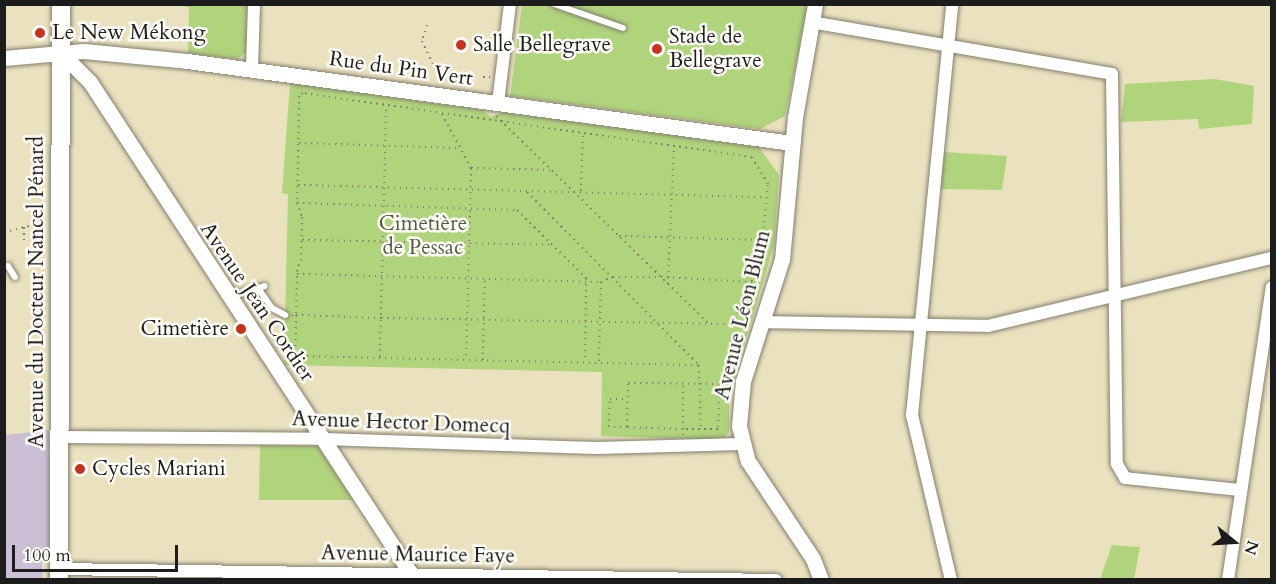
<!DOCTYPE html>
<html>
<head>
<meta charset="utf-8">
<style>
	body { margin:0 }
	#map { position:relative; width:1276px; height:584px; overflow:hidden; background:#eae2bf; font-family:Cardo,serif }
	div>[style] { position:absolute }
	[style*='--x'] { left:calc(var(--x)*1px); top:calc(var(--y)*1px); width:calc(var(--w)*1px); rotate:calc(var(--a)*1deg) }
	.industrial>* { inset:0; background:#cbbfd5 }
	.green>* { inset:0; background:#b0d47c }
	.path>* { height:2px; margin-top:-1px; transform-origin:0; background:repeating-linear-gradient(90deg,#837f6e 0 1.5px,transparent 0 6px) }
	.roads { filter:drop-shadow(0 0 2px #837f6e) drop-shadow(0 0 2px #837f6e) }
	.service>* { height:6px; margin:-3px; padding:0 3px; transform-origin:3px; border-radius:3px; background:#fff }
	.minor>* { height:12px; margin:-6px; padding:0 6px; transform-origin:6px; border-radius:6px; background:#fff }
	.tertiary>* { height:15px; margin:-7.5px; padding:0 7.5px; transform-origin:7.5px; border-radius:7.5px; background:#fff }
	.secondary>* { height:18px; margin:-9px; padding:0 9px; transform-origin:9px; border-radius:9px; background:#fff }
	.dots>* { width:16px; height:16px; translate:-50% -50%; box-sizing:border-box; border:3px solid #fdfcf7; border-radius:50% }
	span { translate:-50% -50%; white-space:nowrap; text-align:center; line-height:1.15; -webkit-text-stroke:5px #fdfcf7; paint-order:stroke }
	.poi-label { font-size:21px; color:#1c1c1c }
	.left { translate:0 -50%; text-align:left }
	.right { translate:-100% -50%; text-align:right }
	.street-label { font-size:21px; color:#1c1c1c }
	.park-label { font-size:21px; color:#505c3e }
	.frame { position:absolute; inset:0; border:6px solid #1c1c1c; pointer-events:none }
	.north { position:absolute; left:1204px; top:512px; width:60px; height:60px; -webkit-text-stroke:4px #fdfcf7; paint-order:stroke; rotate:108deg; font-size:16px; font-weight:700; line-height:24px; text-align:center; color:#1c1c1c }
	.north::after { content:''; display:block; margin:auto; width:21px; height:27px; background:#1c1c1c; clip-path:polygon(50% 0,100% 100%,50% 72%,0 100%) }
	.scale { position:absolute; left:12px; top:545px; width:166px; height:27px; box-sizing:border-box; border:3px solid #1c1c1c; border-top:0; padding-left:8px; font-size:18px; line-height:21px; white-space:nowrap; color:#1c1c1c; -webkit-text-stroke:4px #fdfcf7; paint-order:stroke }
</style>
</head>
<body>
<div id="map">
	<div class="industrial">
		<div style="clip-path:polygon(49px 430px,49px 548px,41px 550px,43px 579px,5px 579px,5px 435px)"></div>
	</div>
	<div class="green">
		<div style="clip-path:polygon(172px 5px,247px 5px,246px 52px,238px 59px,188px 53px,189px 7px)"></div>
		<div style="clip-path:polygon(522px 5px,808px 5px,785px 116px,760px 129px,510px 96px)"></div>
		<div style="clip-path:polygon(1215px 79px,1254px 86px,1252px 124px,1199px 129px,1198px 119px,1121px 122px,1125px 84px)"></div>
		<div style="clip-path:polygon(290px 83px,482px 110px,491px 117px,502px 112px,759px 147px,779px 175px,774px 245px,729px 397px,729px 432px,722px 440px,601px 436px,602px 372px,284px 365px,288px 194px,282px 193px)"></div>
		<div style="clip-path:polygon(944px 152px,1007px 156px,1002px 190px,940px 189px)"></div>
		<div style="clip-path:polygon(260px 445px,318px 446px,353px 500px,259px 500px)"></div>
		<div style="clip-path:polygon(1112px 545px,1140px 547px,1134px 579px,1100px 579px)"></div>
	</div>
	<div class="path">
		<div style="--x:427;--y:25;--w:17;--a:107"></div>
		<div style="--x:422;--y:41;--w:47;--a:64.5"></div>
		<div style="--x:483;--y:77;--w:7;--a:0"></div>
		<div style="--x:442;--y:114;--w:61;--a:61.8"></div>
		<div style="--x:471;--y:168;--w:192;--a:91.5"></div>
		<div style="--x:496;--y:116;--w:298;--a:44.3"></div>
		<div style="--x:299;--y:143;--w:162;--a:1.8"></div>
		<div style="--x:471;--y:168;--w:81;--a:1.4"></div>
		<div style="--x:298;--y:185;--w:468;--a:1.5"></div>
		<div style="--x:581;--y:191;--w:57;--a:-88"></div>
		<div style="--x:527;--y:192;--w:244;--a:45.2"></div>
		<div style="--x:297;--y:203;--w:220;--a:1.8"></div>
		<div style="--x:517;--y:210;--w:97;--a:44.6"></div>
		<div style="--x:586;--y:278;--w:84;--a:90.7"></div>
		<div style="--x:24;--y:227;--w:13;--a:90"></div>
		<div style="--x:4;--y:232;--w:31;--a:-13"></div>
		<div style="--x:34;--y:225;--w:11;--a:10"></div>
		<div style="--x:619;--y:236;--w:144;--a:1.6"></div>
		<div style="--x:302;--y:240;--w:251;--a:1.1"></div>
		<div style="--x:297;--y:274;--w:304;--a:1.5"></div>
		<div style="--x:668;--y:284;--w:138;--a:-87.5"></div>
		<div style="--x:745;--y:298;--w:14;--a:94"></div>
		<div style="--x:744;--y:312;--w:8;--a:23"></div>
		<div style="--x:292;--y:315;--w:4;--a:0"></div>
		<div style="--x:296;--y:315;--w:85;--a:2"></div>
		<div style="--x:381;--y:318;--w:350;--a:1"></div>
		<div style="--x:731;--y:324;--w:35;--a:-61"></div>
		<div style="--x:748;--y:293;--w:49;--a:-73.4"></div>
		<div style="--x:762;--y:246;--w:62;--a:-84.5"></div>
		<div style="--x:768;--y:184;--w:31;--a:-121"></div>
		<div style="--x:752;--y:157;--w:454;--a:-171.9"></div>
		<div style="--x:303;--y:93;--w:5;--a:143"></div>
		<div style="--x:299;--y:96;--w:107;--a:91.1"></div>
		<div style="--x:297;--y:203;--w:15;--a:70"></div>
		<div style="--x:302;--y:217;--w:42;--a:91.4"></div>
		<div style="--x:301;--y:259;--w:12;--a:110"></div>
		<div style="--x:297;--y:270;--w:45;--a:91.3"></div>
		<div style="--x:296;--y:315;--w:41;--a:91.4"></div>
		<div style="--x:295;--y:356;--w:404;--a:1.3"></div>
		<div style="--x:380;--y:357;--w:252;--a:-88.6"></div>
		<div style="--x:483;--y:360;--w:81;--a:-88.6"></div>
		<div style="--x:599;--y:361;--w:79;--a:-88.5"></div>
		<div style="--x:601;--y:282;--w:13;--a:-23"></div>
		<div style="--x:613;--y:277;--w:48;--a:0"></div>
		<div style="--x:661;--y:277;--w:91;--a:3.1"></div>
		<div style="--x:699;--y:365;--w:64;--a:88.2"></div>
		<div style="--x:627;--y:427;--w:44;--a:-88.7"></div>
		<div style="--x:628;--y:383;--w:91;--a:0.6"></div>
		<div style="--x:719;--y:384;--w:45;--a:91.3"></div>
		<div style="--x:718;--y:429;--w:35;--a:180"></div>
		<div style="--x:683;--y:429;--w:56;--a:-178"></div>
		<div style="--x:627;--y:427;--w:18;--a:180"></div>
		<div style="--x:609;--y:427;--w:28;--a:-88"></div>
		<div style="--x:610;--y:399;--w:18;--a:0"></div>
		<div style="--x:683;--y:435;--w:51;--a:-90"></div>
	</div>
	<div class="roads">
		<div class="service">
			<div style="--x:554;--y:4;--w:73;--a:19.2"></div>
			<div style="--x:8;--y:266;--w:13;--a:58"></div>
			<div style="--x:258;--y:288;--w:24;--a:55"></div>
			<div style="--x:272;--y:308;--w:15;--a:28"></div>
			<div style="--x:232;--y:296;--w:34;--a:-17"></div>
		</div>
		<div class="minor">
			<div style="--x:811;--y:22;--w:305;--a:9.8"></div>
			<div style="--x:1112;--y:74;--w:390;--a:89.3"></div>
			<div style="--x:1117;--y:464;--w:16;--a:60"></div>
			<div style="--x:1125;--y:478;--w:116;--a:6"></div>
			<div style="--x:252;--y:69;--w:65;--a:-88.2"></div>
			<div style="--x:498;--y:103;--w:100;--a:-83.1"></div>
			<div style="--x:763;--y:322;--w:225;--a:1"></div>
			<div style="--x:988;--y:326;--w:292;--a:-13.5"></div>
			<div style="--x:59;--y:437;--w:264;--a:0.4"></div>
			<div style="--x:323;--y:439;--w:275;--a:1.9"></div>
			<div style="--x:598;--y:448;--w:143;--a:-1.6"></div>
			<div style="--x:59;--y:569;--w:717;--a:0.88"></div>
			<div style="--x:951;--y:580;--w:170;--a:-103.3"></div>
			<div style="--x:912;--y:415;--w:413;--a:-84.4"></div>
			<div style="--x:1228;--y:580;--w:296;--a:-81.5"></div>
		</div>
		<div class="tertiary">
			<div style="--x:815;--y:4;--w:115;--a:100"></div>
			<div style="--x:795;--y:117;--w:143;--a:95.2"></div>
			<div style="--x:782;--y:259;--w:128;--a:107.7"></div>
			<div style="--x:743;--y:381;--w:45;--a:95.1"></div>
			<div style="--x:739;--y:426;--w:36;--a:76"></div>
			<div style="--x:748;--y:461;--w:118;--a:56.4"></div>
			<div style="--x:813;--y:559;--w:22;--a:69"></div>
			<div style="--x:60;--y:52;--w:42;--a:45"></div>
			<div style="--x:90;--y:82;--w:595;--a:56.87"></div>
			<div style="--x:4;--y:58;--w:80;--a:-5"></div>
			<div style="--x:84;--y:51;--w:103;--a:5.5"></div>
			<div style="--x:187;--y:61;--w:611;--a:7.72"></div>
		</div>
		<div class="secondary">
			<div style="--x:59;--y:580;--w:576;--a:-89.8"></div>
		</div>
	</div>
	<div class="dots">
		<div style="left:40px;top:33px;background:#c8321e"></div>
		<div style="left:461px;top:45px;background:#c8321e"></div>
		<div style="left:657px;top:49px;background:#c8321e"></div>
		<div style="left:241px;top:329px;background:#c8321e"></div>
		<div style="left:80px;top:469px;background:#c8321e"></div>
	</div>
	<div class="poi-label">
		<span class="left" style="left:52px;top:33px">Le New Mékong</span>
		<span class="left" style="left:669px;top:49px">Stade de<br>Bellegrave</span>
		<span class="left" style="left:473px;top:45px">Salle Bellegrave</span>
		<span class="right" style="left:229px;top:329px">Cimetière</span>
		<span class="left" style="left:92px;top:469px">Cycles Mariani</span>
	</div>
	<div class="street-label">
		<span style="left:401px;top:69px;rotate:8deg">Rue du Pin Vert</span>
		<span style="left:37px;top:292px;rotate:-90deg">Avenue du Docteur Nancel Pénard</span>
		<span style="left:257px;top:302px;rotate:56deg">Avenue Jean Cordier</span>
		<span style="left:743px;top:315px;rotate:-76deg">Avenue Léon Blum</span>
		<span style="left:401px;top:423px;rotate:2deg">Avenue Hector Domecq</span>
		<span style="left:418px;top:555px;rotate:1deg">Avenue Maurice Faye</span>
	</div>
	<div class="park-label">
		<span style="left:423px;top:236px">Cimetière<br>de Pessac</span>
	</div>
	<div class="frame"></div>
	<div class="north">N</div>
	<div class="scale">100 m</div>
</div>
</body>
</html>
